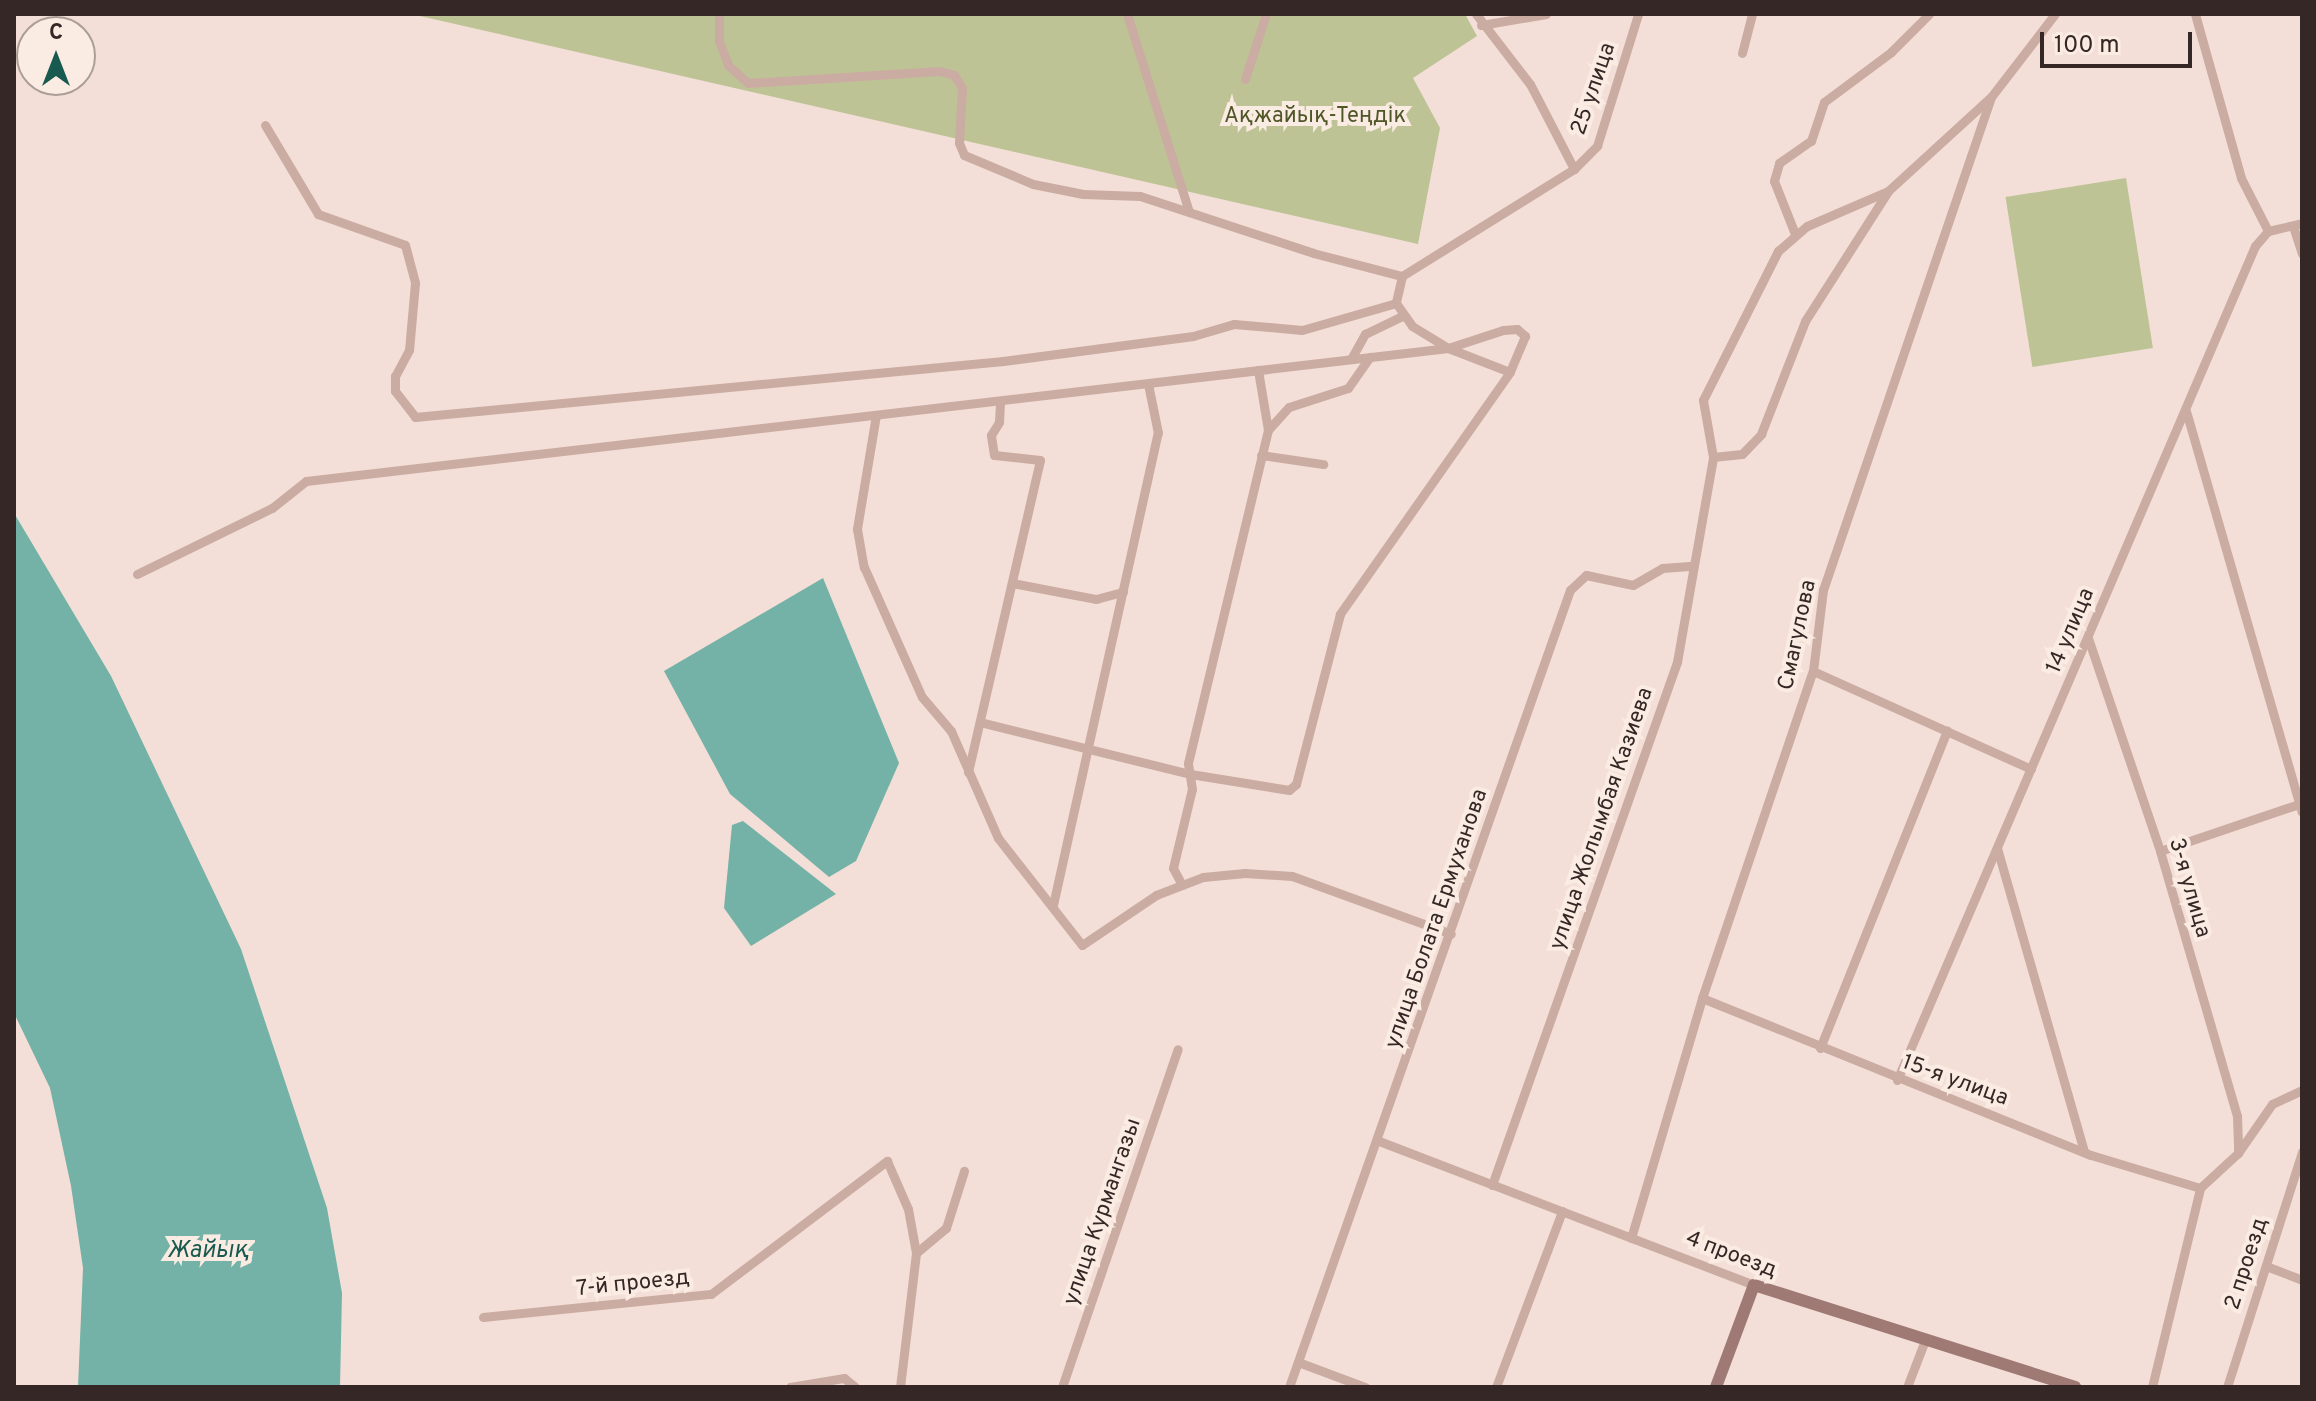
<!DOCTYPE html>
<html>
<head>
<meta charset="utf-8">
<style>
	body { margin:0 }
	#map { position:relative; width:2316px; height:1401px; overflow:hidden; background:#f3dfd7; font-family:Overpass,sans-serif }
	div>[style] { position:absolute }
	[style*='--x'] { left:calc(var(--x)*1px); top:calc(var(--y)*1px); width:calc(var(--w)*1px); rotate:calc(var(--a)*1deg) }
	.green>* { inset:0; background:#bec396; transform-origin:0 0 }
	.water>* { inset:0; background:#74b2a7 }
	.street>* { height:9px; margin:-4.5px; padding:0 4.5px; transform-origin:4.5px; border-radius:4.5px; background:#cbaca2 }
	.secondary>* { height:12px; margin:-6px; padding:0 6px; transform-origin:6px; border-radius:6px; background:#9f7a74 }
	span { translate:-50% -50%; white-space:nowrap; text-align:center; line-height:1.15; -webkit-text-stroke:8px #faebe3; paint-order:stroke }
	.street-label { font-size:22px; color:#352725 }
	.park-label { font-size:22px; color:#4f5627 }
	.water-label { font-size:24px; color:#185a4f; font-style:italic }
	.frame { position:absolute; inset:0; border:16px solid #352725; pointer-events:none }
	.north { position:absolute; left:16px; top:16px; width:80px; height:80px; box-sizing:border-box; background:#faebe3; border:2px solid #ab9d97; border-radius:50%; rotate:0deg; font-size:22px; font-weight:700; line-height:32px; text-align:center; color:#352725 }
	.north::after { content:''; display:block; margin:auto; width:28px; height:36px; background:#185a4f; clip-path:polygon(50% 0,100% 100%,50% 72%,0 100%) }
	.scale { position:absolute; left:2040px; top:32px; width:152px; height:36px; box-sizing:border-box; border:4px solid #352725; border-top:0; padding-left:10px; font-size:24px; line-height:28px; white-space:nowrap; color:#352725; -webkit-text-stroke:6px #faebe3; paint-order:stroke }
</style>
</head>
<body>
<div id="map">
	<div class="green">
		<div style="clip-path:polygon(411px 14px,1465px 14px,1477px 36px,1413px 78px,1440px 128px,1418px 244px)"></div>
		<div style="left:2126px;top:178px;width:172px;height:122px;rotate:81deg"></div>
	</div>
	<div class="water">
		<div style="clip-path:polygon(14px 513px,111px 676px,241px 949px,327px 1208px,342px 1293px,340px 1387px,78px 1387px,83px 1268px,71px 1186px,50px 1088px,14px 1013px)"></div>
		<div style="clip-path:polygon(823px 578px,899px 763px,856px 861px,829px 877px,730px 794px,664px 671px)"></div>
		<div style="clip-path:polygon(743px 821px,836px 894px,751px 946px,724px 908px,732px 825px)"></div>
	</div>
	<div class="street">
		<div style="--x:719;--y:14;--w:27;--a:90"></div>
		<div style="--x:719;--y:41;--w:26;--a:69"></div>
		<div style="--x:728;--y:65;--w:27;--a:42"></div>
		<div style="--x:748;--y:83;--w:192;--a:-3.6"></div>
		<div style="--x:940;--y:71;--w:15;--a:16"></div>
		<div style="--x:954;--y:75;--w:15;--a:58"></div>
		<div style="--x:962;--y:88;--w:55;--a:93.1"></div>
		<div style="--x:959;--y:143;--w:13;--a:67"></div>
		<div style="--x:964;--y:155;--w:75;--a:22.8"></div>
		<div style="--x:1033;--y:184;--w:51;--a:11.3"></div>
		<div style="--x:1083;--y:194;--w:57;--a:2"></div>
		<div style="--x:1140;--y:196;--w:182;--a:18.2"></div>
		<div style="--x:1313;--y:253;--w:92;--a:14.5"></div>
		<div style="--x:1402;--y:276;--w:203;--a:-31.9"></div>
		<div style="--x:1574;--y:169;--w:33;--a:-45"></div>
		<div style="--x:1597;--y:146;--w:138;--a:-72.7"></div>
		<div style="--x:1127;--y:14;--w:207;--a:72.6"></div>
		<div style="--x:1476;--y:14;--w:88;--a:52.4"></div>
		<div style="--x:1530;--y:84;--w:96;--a:62.6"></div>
		<div style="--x:2195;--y:14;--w:170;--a:74.3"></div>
		<div style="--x:2241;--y:178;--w:59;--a:63"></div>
		<div style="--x:1481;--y:25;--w:66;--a:-9.6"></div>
		<div style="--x:1742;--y:53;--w:40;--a:-75.6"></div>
		<div style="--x:1245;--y:79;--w:68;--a:-72.1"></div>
		<div style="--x:265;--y:125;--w:104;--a:59.2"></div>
		<div style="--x:318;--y:214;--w:92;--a:19.6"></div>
		<div style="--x:405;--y:245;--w:39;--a:75"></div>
		<div style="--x:415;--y:283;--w:67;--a:95.1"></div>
		<div style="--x:409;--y:350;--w:30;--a:118"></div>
		<div style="--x:395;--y:376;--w:15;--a:90"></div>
		<div style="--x:395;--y:391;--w:33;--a:52"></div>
		<div style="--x:415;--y:417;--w:591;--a:-5.44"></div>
		<div style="--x:1003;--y:361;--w:192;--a:-7.5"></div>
		<div style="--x:1193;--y:336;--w:43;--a:-16.3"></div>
		<div style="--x:1234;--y:324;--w:68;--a:5"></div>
		<div style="--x:1302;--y:330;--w:98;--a:-16"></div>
		<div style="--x:2293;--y:226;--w:29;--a:72"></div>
		<div style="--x:1795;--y:234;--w:57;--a:-111.6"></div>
		<div style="--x:1774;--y:181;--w:19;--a:-74"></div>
		<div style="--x:1779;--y:163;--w:39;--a:-35"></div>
		<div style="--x:1811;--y:141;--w:41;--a:-71.6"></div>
		<div style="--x:1824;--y:102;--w:84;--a:-36.7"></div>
		<div style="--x:1891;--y:52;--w:54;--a:-45"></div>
		<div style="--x:1402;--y:276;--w:28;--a:103"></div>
		<div style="--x:1396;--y:303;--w:28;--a:55"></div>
		<div style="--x:1412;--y:326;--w:42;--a:31.4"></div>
		<div style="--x:1448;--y:348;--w:66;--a:21.2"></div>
		<div style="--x:1351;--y:359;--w:29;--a:-61"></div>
		<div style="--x:1365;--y:334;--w:41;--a:-25.9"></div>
		<div style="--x:2186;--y:411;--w:417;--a:73.9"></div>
		<div style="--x:876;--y:415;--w:116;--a:99.5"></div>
		<div style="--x:857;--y:529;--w:39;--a:80"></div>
		<div style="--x:864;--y:567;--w:142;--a:66"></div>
		<div style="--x:922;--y:697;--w:45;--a:49.5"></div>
		<div style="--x:951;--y:731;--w:117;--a:66.3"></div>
		<div style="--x:998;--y:838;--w:136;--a:51.9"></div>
		<div style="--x:1082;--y:945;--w:89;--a:-34"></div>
		<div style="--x:1156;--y:895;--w:50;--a:-21"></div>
		<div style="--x:1203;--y:877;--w:42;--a:-5.4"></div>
		<div style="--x:1245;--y:873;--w:47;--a:3.7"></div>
		<div style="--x:1292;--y:876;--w:169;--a:20"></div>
		<div style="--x:1268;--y:430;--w:31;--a:-48"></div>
		<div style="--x:1289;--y:407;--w:62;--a:-17.9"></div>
		<div style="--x:1348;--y:388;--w:38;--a:-55"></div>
		<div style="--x:1261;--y:455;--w:63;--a:8.3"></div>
		<div style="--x:1713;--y:457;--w:58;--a:-100"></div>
		<div style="--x:1703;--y:400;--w:167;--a:-63.3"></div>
		<div style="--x:1778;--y:251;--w:38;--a:-41"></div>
		<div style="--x:1807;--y:226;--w:88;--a:-23.4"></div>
		<div style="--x:137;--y:574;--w:150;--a:-26.1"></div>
		<div style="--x:272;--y:508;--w:43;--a:-38.5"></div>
		<div style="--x:306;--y:481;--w:1150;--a:-6.64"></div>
		<div style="--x:1448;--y:348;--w:58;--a:-18.1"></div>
		<div style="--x:1503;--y:330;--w:14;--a:-4"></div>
		<div style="--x:1517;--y:329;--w:11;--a:41"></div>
		<div style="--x:1525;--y:336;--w:39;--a:113"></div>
		<div style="--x:1510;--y:372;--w:296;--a:125.1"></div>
		<div style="--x:1340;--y:614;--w:176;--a:104.5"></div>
		<div style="--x:1296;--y:784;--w:9;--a:139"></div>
		<div style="--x:1289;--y:790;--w:100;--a:-170.8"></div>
		<div style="--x:1190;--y:774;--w:216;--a:-166.1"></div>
		<div style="--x:1012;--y:583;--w:86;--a:10.8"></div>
		<div style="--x:1096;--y:599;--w:28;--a:-15"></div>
		<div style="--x:2088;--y:638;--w:225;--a:71.3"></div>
		<div style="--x:2160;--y:851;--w:276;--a:73.8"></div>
		<div style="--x:2237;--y:1116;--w:37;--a:88"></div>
		<div style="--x:1813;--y:671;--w:239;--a:24.2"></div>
		<div style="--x:968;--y:772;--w:320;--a:-77"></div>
		<div style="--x:1040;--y:460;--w:46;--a:-173.8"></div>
		<div style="--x:994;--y:455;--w:20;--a:-99"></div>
		<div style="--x:991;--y:435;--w:15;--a:-58"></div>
		<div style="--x:999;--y:422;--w:21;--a:-87"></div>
		<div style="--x:1997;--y:848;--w:315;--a:74"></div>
		<div style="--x:2160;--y:851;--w:150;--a:-18.7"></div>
		<div style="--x:1182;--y:885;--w:19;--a:-118"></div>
		<div style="--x:1173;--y:868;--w:81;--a:-76.5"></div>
		<div style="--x:1192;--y:789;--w:26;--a:-99"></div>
		<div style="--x:1188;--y:763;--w:342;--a:-76.5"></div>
		<div style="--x:1268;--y:430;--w:61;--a:-99.5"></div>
		<div style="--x:1053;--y:905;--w:484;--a:-77.5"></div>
		<div style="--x:1158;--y:433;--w:50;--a:-101.5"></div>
		<div style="--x:1702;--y:998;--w:419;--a:22"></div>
		<div style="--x:2091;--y:1155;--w:114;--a:16.8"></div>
		<div style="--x:1820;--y:1048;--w:342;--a:-68.2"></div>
		<div style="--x:1897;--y:1080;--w:908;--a:-66.77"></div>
		<div style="--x:2255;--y:246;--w:20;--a:-49"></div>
		<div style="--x:2268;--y:231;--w:35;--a:-13"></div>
		<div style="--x:1379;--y:1141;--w:402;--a:21"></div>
		<div style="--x:1492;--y:1185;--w:555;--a:-70.52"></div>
		<div style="--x:1677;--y:662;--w:208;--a:-80"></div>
		<div style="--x:1713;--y:457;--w:29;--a:-6"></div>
		<div style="--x:1742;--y:454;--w:28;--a:-46"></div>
		<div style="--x:1761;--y:434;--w:121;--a:-68.7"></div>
		<div style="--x:1805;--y:321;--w:154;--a:-57.4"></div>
		<div style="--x:1888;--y:191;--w:138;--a:-42.4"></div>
		<div style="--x:2200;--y:1188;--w:52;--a:-42.6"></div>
		<div style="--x:2238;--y:1153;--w:60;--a:-55.2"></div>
		<div style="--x:2272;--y:1104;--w:33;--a:-25"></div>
		<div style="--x:1631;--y:1238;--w:250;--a:-73.5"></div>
		<div style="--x:1702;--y:998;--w:345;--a:-71.3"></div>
		<div style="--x:1813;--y:671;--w:82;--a:-83"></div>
		<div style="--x:1823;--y:590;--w:521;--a:-71.18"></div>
		<div style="--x:1991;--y:97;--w:105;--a:-52.4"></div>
		<div style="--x:916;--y:1253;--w:39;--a:-40"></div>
		<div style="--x:946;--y:1228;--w:60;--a:-72.5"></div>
		<div style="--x:2266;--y:1266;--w:39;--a:21"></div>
		<div style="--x:483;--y:1317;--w:229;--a:-5.8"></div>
		<div style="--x:711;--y:1294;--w:221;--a:-37.1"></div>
		<div style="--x:887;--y:1161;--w:52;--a:66.4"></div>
		<div style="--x:908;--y:1209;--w:45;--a:79.7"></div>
		<div style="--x:916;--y:1253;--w:135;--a:96.8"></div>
		<div style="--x:1298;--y:1362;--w:72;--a:20.5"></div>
		<div style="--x:790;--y:1387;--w:55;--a:-9.5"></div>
		<div style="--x:844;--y:1378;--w:14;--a:39"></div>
		<div style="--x:1062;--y:1387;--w:357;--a:-71.1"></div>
		<div style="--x:1289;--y:1387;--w:845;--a:-70.58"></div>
		<div style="--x:1570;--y:590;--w:22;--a:-43"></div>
		<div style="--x:1586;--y:575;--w:48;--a:12"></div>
		<div style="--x:1633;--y:585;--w:34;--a:-30"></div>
		<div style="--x:1662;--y:568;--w:31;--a:-4"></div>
		<div style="--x:1496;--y:1387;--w:188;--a:-69.4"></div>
		<div style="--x:1907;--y:1387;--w:50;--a:-69"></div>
		<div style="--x:2152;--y:1387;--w:205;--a:-76.4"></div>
		<div style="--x:2227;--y:1387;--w:247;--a:-72.3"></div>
	</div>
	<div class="secondary">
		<div style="--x:1716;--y:1387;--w:109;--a:-69.6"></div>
		<div style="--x:1754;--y:1285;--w:337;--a:17.6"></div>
	</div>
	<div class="street-label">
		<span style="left:1594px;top:89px;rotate:-71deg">25 улица</span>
		<span style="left:2071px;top:631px;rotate:-67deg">14 улица</span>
		<span style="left:1798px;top:635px;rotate:-78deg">Смагулова</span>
		<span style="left:1602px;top:819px;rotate:-71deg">улица Жолымбая Казиева</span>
		<span style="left:2189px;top:888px;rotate:74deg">3-я улица</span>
		<span style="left:1437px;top:919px;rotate:-71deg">улица Болата Ермуханова</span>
		<span style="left:1955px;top:1081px;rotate:20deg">15-я улица</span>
		<span style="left:1103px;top:1212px;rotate:-71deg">улица Курмангазы</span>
		<span style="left:1731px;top:1255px;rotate:21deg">4 проезд</span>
		<span style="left:2247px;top:1264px;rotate:-72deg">2 проезд</span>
		<span style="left:633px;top:1284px;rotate:-6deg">7-й проезд</span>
	</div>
	<div class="park-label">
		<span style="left:1315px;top:117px">Ақжайық-Теңдік</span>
	</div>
	<div class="water-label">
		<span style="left:208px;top:1252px">Жайық</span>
	</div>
	<div class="frame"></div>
	<div class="north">С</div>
	<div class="scale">100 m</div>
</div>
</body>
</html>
